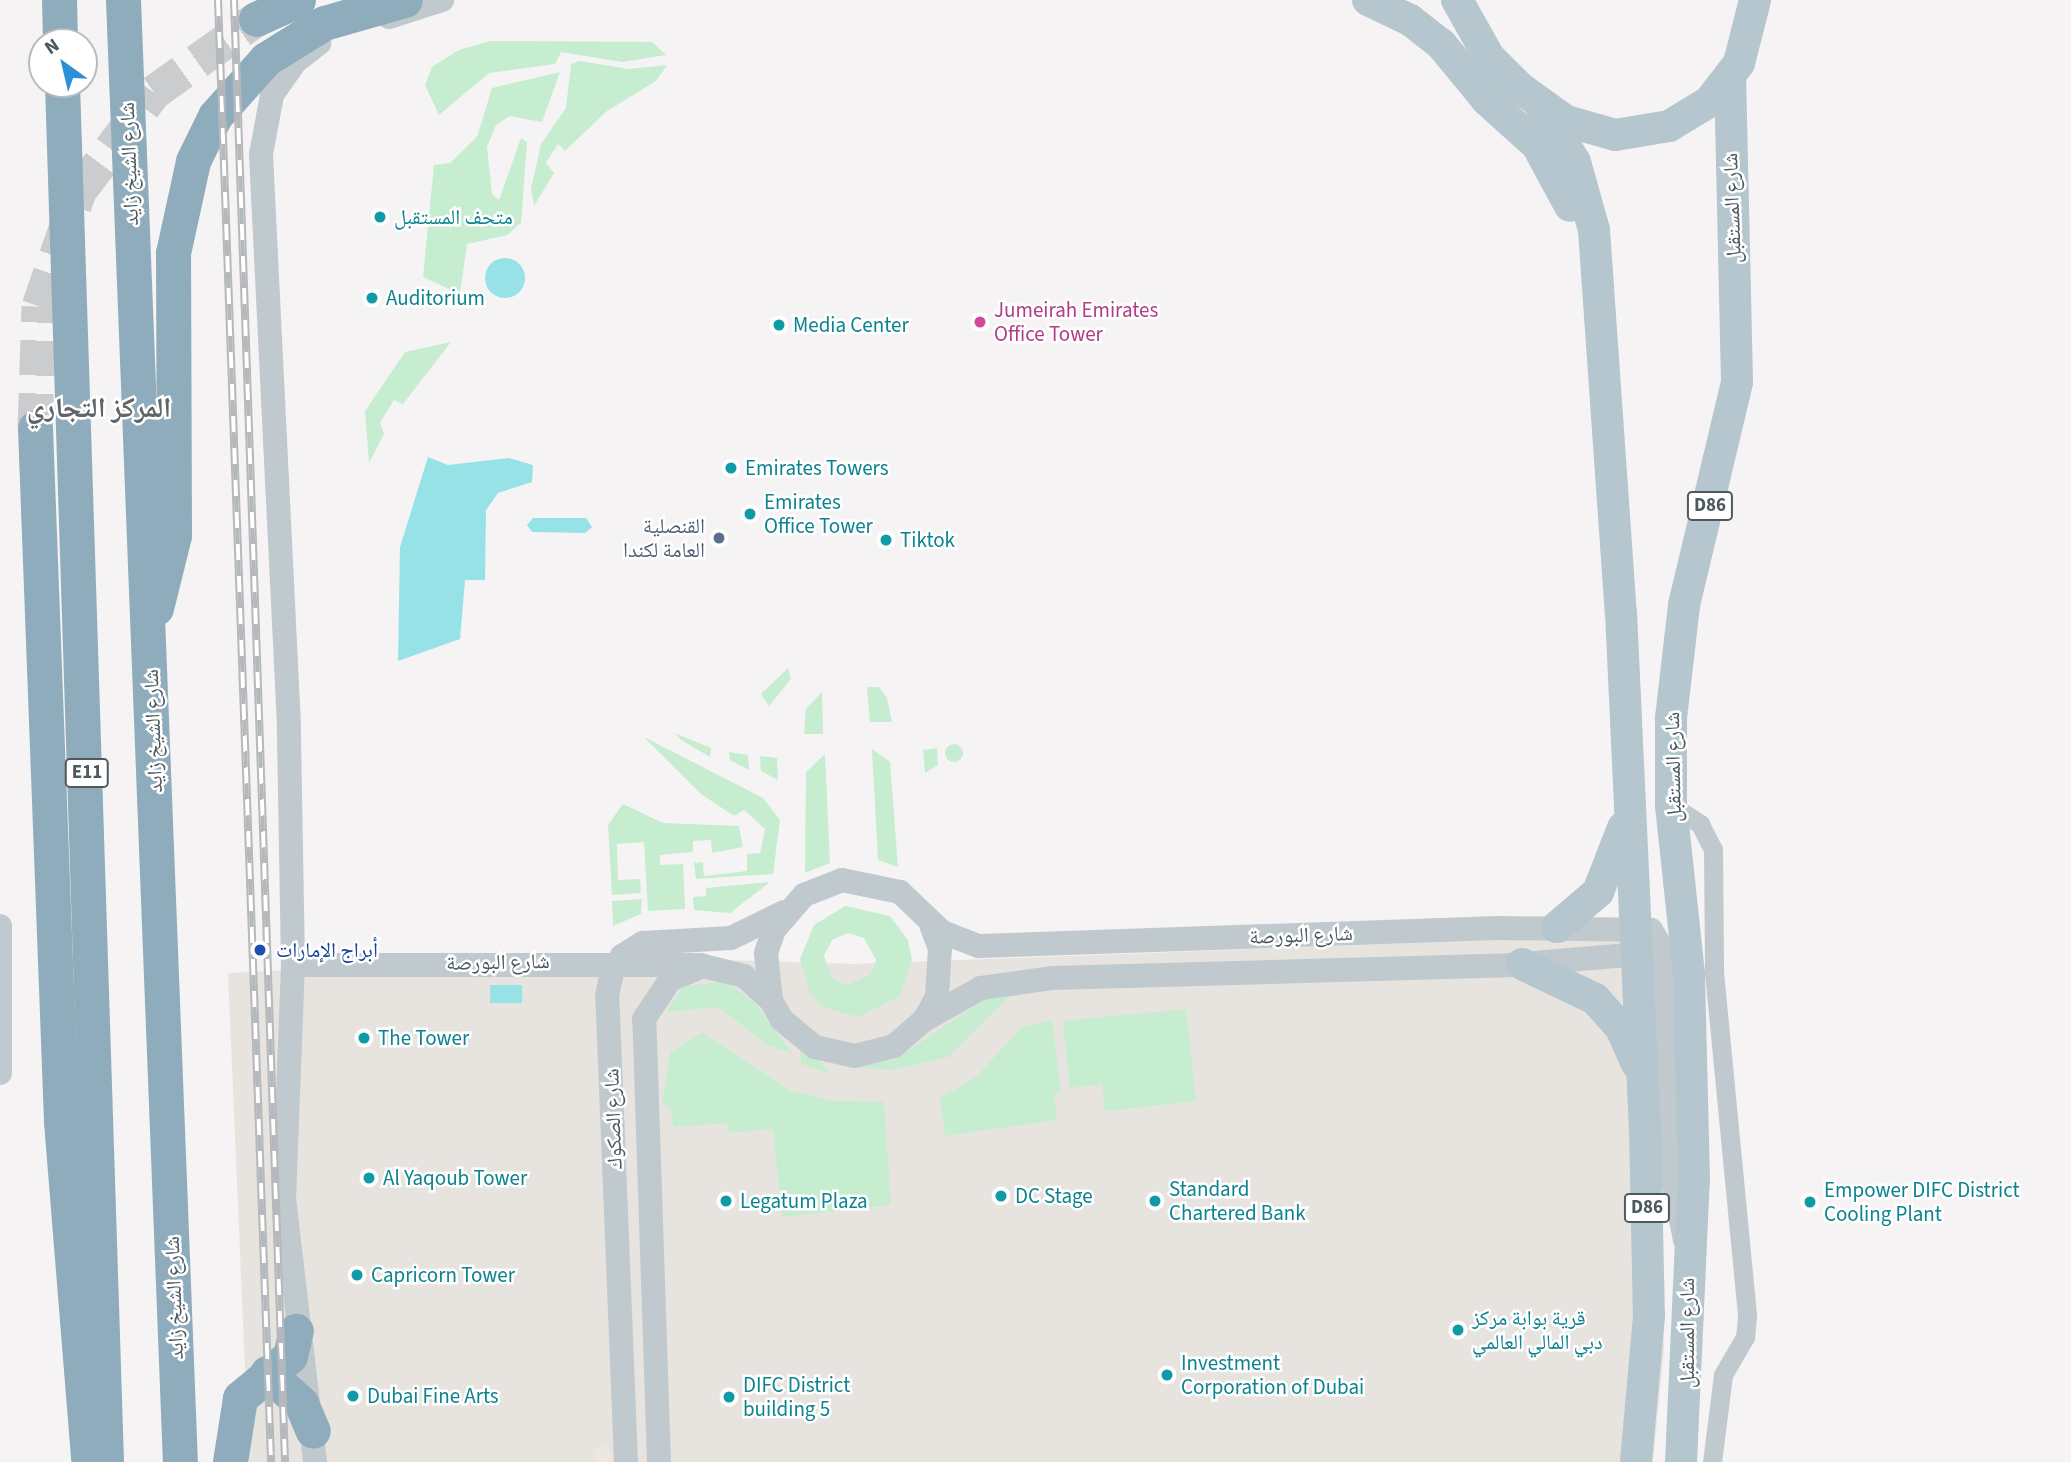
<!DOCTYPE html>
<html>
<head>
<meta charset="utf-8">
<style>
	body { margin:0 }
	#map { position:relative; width:2071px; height:1462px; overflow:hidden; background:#f5f3f3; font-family:"Source Sans 3","Noto Naskh Arabic",sans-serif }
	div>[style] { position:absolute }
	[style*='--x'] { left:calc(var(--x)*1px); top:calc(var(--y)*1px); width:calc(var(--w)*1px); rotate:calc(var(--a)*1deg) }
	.commercial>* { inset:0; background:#e7e4df }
	.green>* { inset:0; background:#c7edd0 }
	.round { border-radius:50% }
	.sand>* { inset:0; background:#ede7e1 }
	.water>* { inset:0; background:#97e2e6; transform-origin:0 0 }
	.motorway-tunnel>* { height:35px; margin-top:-17.5px; transform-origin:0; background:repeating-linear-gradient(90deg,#cbccce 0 35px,transparent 0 53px) }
	.minor>* { height:19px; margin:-9.5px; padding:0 9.5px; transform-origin:9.5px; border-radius:9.5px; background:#c0c9ce }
	.tertiary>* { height:24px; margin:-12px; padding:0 12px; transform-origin:12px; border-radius:12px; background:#c0c9ce }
	.primary>* { height:32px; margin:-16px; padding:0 16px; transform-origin:16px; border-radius:16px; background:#b5c6ce }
	.motorway>* { height:35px; margin:-17.5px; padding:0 17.5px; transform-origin:17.5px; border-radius:17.5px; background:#8facbc }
	.rail>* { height:8px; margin-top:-4px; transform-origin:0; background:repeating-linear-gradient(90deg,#fff 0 16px,#b6b9bc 0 32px); box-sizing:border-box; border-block:2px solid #b6b9bc }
	.dots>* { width:19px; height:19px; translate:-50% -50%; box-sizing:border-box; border:4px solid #fff; border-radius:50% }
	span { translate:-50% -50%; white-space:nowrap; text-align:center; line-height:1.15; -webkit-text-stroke:5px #fff; paint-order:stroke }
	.shield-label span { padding:2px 5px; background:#fff; border:2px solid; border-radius:5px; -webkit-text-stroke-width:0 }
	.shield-label { font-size:19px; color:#4c595f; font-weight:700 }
	.street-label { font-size:21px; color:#4c595f }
	.culture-label { font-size:21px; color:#0d838f }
	.left { translate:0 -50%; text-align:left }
	.hotel-label { font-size:21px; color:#b23c85 }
	.service-label { font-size:21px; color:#4e5e75 }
	.right { translate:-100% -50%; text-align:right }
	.transit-label { font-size:21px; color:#164399 }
	.district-label { font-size:28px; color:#606467; font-weight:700 }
	.north { position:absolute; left:28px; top:28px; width:70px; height:70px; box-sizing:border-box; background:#fff; border:2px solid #b7bdbf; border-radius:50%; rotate:326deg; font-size:19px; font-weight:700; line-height:28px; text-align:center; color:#4c595f }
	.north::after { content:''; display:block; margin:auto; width:24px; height:32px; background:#2b90d7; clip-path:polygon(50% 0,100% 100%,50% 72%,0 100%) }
</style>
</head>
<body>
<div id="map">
	<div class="commercial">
		<div style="clip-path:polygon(1656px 934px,1664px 1350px,1653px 1462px,249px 1462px,228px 973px,602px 956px,853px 964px)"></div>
	</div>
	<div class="green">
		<div style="clip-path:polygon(490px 41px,652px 42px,666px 55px,622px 62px,561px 52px,555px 64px,489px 73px,439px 115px,425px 85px,432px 67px,459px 50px)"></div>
		<div style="clip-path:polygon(579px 61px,629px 69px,667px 65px,656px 81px,607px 111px,565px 151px,558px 144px,546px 163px,554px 173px,534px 206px,531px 189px,541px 144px,566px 108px,571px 64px)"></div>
		<div style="clip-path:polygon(560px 72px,542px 122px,510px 116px,496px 125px,487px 147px,492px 194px,499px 200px,521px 138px,527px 142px,521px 223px,507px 235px,467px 244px,460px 294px,423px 277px,434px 165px,450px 163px,477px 137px,492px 88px)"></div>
		<div style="clip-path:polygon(451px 342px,403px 404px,394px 400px,380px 423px,384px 434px,369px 463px,365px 411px,405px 352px)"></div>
		<div style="clip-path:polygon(788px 668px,791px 679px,769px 706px,761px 694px)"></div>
		<div style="clip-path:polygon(867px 687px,879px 687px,887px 698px,892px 722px,870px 722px)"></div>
		<div style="clip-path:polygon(822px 692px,823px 734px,804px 734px,806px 709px)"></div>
		<div style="clip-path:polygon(674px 733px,711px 748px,710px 757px,683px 741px)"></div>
		<div style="clip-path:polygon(644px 737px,763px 798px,780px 820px,773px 874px,696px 879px,694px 863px,703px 862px,704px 876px,747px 871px,747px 854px,760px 853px,765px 829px,744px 810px,734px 816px,701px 794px)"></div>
		<div class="round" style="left:945px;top:744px;width:18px;height:18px"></div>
		<div style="clip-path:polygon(937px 748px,938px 765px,925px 773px,923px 750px)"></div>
		<div style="clip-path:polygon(872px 749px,890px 762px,898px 867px,878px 860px)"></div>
		<div style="clip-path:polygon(729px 752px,748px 755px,749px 770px,730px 760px)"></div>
		<div style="clip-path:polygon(825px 754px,830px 863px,805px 873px,806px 772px)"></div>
		<div style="clip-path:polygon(760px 756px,777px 758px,778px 780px,761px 771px)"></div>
		<div style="clip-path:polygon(623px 804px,663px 823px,739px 826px,743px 847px,712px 853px,711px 840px,693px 841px,693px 852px,660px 855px,660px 865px,683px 864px,685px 909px,648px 911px,644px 842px,617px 844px,618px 880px,640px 879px,641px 893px,612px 895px,608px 825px)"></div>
		<div style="clip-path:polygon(770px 882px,730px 913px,694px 910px,693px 897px,706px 896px,706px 888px)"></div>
		<div style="clip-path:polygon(642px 899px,641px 914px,613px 926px,612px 901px)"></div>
		<div style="clip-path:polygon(evenodd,845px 906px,890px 916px,908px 940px,912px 960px,899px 997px,858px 1017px,823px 1007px,810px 993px,800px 959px,814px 925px,845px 906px,848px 933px,864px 938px,876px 960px,870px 975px,847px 985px,832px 978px,824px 955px,832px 940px,848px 933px)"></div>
		<div style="clip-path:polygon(724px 981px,753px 1001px,792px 1053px,769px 1046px,718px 1007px,666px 1012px,683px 987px)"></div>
		<div style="clip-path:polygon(1012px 994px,948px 1057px,894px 1070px,848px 1067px,896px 1059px,988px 997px)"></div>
		<div style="clip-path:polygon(1186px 1009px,1196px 1101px,1105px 1111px,1102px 1084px,1070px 1088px,1063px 1021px)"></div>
		<div style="clip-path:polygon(1052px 1020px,1061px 1093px,1054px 1094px,1057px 1120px,945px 1136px,940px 1098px,976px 1077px,1022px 1027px)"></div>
		<div style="clip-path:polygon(702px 1032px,790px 1090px,833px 1101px,884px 1102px,891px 1205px,782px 1217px,773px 1129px,729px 1133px,728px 1123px,673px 1127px,671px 1108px,662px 1103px,670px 1053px)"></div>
		<div style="clip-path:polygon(807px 1049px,832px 1074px,801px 1064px,800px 1050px)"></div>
	</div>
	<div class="sand">
		<div class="round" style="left:594px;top:1446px;width:18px;height:18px"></div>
	</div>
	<div class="water">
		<div class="round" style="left:485px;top:258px;width:40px;height:40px"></div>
		<div style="clip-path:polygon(428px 457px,448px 465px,509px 458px,533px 465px,532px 482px,498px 493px,486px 510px,485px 580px,465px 580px,460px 639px,398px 661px,400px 547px)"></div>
		<div style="clip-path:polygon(533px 518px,586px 518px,592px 527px,585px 533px,532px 532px,527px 525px)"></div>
		<div style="left:522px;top:985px;width:18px;height:32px;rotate:90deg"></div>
	</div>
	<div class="motorway-tunnel">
		<div style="--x:35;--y:428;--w:122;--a:-88.1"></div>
		<div style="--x:39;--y:306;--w:122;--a:-70.8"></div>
		<div style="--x:79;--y:191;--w:124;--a:-52.9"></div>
		<div style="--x:154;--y:92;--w:125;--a:-35.6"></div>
	</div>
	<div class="minor">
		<div style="--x:1671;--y:805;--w:35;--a:33"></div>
		<div style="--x:1700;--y:824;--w:28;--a:63"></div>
		<div style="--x:1713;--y:849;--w:123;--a:89.5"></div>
		<div style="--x:1714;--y:972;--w:346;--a:84.5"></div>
		<div style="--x:1747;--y:1316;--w:21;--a:95"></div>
		<div style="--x:1745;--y:1337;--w:44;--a:120.1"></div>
		<div style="--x:1723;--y:1375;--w:88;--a:97.2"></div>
	</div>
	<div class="tertiary">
		<div style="--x:389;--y:17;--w:56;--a:-17.8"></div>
		<div style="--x:931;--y:925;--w:25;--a:69"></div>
		<div style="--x:940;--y:948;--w:49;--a:93.5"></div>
		<div style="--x:937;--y:997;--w:25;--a:119"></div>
		<div style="--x:925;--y:1019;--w:41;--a:138.9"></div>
		<div style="--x:894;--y:1046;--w:40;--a:165.6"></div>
		<div style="--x:855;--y:1056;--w:41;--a:-167.3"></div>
		<div style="--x:815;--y:1047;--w:43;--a:-140.7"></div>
		<div style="--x:782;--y:1020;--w:23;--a:-119"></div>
		<div style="--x:771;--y:1000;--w:47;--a:-96.1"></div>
		<div style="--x:766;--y:953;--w:24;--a:-71"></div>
		<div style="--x:774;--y:930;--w:46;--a:-49.4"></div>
		<div style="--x:804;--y:895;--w:41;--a:-21.5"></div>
		<div style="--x:842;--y:880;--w:59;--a:11.7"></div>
		<div style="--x:900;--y:892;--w:58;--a:43.6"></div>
		<div style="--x:942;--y:932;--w:40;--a:21"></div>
		<div style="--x:979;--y:946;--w:520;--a:-1.98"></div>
		<div style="--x:1499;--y:928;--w:152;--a:0.8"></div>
		<div style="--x:1651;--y:930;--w:23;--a:59"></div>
		<div style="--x:1663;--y:950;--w:231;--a:87.5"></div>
		<div style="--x:1673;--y:1181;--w:60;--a:78.5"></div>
		<div style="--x:0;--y:926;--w:147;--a:90"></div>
		<div style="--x:293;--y:965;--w:408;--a:0"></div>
		<div style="--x:926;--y:1019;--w:63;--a:-29.4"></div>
		<div style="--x:981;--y:988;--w:73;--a:-7.9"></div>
		<div style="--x:1053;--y:978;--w:456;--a:-1.6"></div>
		<div style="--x:1509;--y:965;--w:144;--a:-4.8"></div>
		<div style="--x:315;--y:1462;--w:265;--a:-96.7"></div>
		<div style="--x:284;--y:1199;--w:234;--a:-87.8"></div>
		<div style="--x:293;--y:965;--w:240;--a:-91"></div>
		<div style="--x:289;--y:725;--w:572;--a:-92.81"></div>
		<div style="--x:261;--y:154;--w:60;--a:-79.4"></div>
		<div style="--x:272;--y:95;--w:40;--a:-55.1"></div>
		<div style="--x:295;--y:62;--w:31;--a:-38"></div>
		<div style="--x:626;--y:1462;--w:466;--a:-92.3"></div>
		<div style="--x:607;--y:996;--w:25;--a:-78"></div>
		<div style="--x:612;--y:972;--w:19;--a:-58"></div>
		<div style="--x:622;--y:956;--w:25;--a:-32"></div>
		<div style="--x:643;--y:943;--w:88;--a:-3.3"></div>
		<div style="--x:731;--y:938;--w:59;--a:-26.1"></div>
		<div style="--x:659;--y:1462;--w:443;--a:-91.9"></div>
		<div style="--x:644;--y:1019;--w:47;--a:-56.3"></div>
		<div style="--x:670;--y:980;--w:36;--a:-23"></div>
		<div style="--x:703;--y:966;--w:42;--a:13.7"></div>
		<div style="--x:744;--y:976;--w:36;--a:42"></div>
	</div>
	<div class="primary">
		<div style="--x:1368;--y:0;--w:47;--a:25.5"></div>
		<div style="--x:1410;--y:20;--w:39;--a:38"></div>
		<div style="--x:1441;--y:44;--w:72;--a:50.6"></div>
		<div style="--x:1487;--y:100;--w:67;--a:42"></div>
		<div style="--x:1537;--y:145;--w:69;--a:61.6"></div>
		<div style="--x:1457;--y:0;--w:65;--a:60.7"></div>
		<div style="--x:1489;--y:57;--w:44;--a:45"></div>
		<div style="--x:1520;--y:88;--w:57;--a:35.7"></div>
		<div style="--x:1566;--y:121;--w:51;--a:15.9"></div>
		<div style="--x:1615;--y:135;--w:55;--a:-9.5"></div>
		<div style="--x:1669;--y:126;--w:47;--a:-31"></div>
		<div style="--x:1709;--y:102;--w:49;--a:-52.4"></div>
		<div style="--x:1739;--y:63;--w:65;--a:-75.7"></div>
		<div style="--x:1538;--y:102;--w:70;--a:58.3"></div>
		<div style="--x:1575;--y:162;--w:71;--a:74.4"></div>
		<div style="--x:1594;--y:230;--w:383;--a:86"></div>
		<div style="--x:1621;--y:612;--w:519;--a:87.35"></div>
		<div style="--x:1645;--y:1130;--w:186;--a:88.8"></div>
		<div style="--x:1649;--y:1316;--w:147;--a:95.1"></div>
		<div style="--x:1557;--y:927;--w:54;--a:-40.5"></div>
		<div style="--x:1598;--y:892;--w:69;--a:-68.7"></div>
		<div style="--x:1522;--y:964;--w:81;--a:25.6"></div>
		<div style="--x:1595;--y:999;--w:39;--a:48"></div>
		<div style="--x:1621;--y:1028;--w:39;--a:66"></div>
		<div style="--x:1681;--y:1462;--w:282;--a:-87.4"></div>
		<div style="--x:1694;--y:1180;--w:206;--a:-91.4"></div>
		<div style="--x:1689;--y:974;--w:170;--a:-96.1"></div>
		<div style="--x:1671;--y:805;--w:87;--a:-90"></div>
		<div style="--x:1671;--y:718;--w:114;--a:-83.4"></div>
		<div style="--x:1684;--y:605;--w:229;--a:-76.6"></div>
		<div style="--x:1737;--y:382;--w:304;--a:-91.3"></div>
	</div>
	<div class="motorway">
		<div style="--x:59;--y:0;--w:42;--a:88.6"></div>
		<div style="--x:123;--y:0;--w:1463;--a:87.77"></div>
		<div style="--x:256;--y:19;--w:46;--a:-24.3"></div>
		<div style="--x:62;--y:84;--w:1379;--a:88.17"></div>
		<div style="--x:35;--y:428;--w:693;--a:87.85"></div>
		<div style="--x:61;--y:1121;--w:338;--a:85.4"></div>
		<div style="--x:156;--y:608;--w:75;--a:-76.1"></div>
		<div style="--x:174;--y:535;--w:282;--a:-90.2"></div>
		<div style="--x:173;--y:253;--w:94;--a:-77.7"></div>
		<div style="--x:193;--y:161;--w:50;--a:-63.9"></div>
		<div style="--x:215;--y:116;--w:76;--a:-48.2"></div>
		<div style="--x:266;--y:59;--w:68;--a:-31.8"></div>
		<div style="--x:324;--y:23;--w:84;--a:-15.9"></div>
		<div style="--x:267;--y:1373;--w:45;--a:41.4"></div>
		<div style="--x:301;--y:1403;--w:30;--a:67"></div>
		<div style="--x:230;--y:1462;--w:65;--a:-81.1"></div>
		<div style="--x:240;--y:1398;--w:65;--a:-40"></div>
		<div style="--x:290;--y:1356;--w:26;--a:-77"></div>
	</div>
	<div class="rail">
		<div style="--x:218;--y:0;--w:1463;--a:87.92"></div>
		<div style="--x:234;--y:0;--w:1463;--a:88"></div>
	</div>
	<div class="dots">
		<div style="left:380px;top:217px;background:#0f9aa8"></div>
		<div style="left:372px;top:298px;background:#0f9aa8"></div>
		<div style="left:980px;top:322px;background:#d1479c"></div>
		<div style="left:779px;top:325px;background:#0f9aa8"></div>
		<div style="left:731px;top:468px;background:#0f9aa8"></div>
		<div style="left:750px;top:514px;background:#0f9aa8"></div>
		<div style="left:719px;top:538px;background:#5c6f8a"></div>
		<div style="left:886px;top:540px;background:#0f9aa8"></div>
		<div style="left:260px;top:950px;background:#1a4fb4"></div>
		<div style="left:364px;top:1038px;background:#0f9aa8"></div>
		<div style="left:369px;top:1178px;background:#0f9aa8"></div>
		<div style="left:1001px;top:1196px;background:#0f9aa8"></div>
		<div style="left:726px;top:1201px;background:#0f9aa8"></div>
		<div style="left:1155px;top:1201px;background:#0f9aa8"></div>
		<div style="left:1810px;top:1202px;background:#0f9aa8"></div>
		<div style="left:357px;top:1275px;background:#0f9aa8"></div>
		<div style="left:1458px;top:1330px;background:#0f9aa8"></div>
		<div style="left:1167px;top:1375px;background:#0f9aa8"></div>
		<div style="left:353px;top:1396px;background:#0f9aa8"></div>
		<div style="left:729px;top:1397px;background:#0f9aa8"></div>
	</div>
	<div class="shield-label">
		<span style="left:1710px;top:506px">D86</span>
		<span style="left:87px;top:773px">E11</span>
		<span style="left:1647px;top:1208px">D86</span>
	</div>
	<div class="street-label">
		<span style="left:129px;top:164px;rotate:-92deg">شارع الشيخ زايد</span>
		<span style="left:1732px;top:208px;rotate:-92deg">شارع المستقبل</span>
		<span style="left:153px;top:731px;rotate:-92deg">شارع الشيخ زايد</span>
		<span style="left:1673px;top:767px;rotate:-91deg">شارع المستقبل</span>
		<span style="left:1301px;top:935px;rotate:-2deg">شارع البورصة</span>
		<span style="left:498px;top:962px;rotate:-1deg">شارع البورصة</span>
		<span style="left:613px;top:1119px;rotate:-92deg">شارع الصكوك</span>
		<span style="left:174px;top:1298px;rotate:-92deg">شارع الشيخ زايد</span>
		<span style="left:1687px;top:1333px;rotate:-90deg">شارع المستقبل</span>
	</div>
	<div class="culture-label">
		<span class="left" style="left:394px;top:217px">متحف المستقبل</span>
		<span class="left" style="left:386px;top:298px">Auditorium</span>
		<span class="left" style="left:793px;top:325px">Media Center</span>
		<span class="left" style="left:745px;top:468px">Emirates Towers</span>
		<span class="left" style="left:764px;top:514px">Emirates<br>Office Tower</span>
		<span class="left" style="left:900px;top:540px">Tiktok</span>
		<span class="left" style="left:378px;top:1038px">The Tower</span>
		<span class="left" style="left:383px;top:1178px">Al Yaqoub Tower</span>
		<span class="left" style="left:1169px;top:1201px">Standard<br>Chartered Bank</span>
		<span class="left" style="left:1824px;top:1202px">Empower DIFC District<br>Cooling Plant</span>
		<span class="left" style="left:1015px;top:1196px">DC Stage</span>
		<span class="left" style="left:740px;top:1201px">Legatum Plaza</span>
		<span class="left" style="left:371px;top:1275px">Capricorn Tower</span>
		<span class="left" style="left:1472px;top:1330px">قرية بوابة مركز<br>دبي المالي العالمي</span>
		<span class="left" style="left:1181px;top:1375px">Investment<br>Corporation of Dubai</span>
		<span class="left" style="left:743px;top:1397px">DIFC District<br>building 5</span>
		<span class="left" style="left:367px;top:1396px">Dubai Fine Arts</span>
	</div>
	<div class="hotel-label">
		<span class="left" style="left:994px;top:322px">Jumeirah Emirates<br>Office Tower</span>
	</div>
	<div class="service-label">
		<span class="right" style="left:705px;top:538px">القنصلية<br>العامة لكندا</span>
	</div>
	<div class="transit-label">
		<span class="left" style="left:276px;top:950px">أبراج الإمارات</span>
	</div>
	<div class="district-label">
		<span style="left:99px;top:408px">المركز التجاري</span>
	</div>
	<div class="north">N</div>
</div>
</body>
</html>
